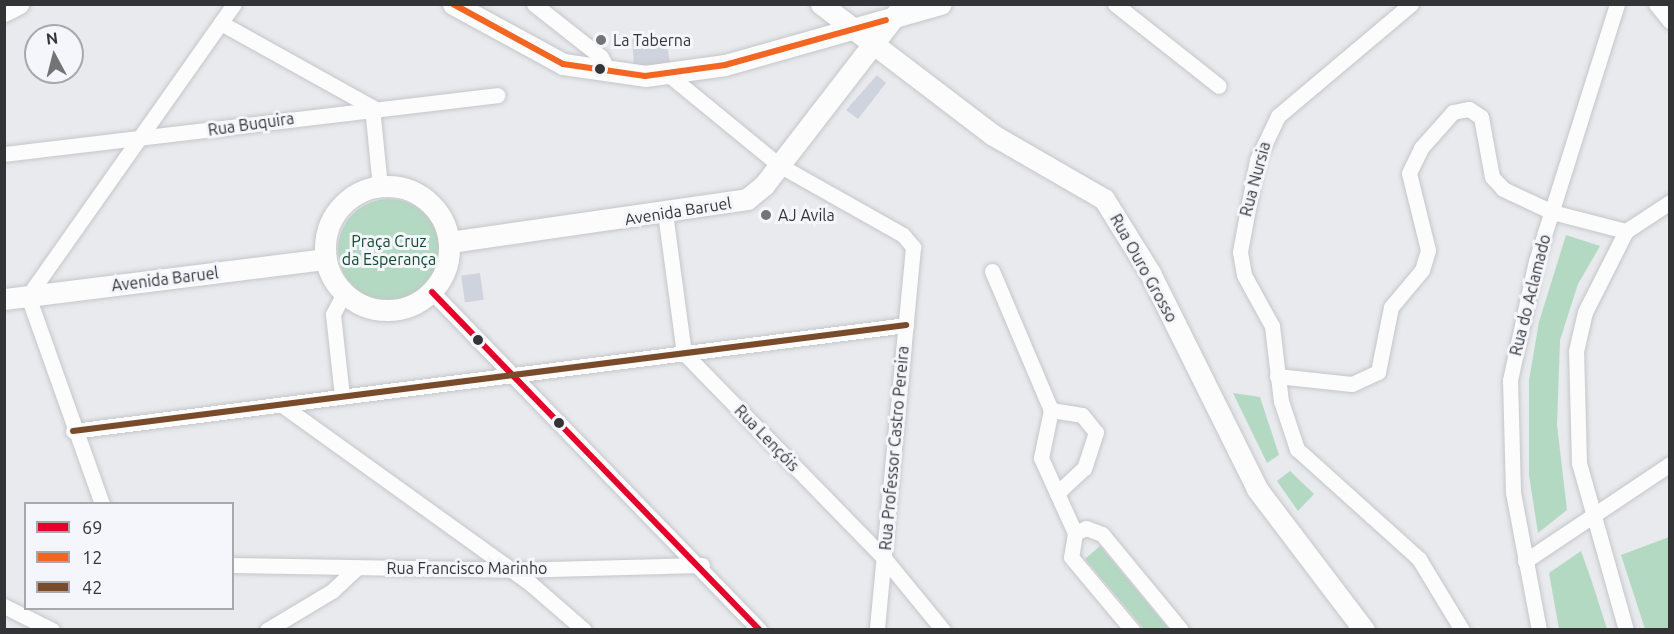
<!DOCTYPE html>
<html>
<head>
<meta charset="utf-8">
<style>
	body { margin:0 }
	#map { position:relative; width:1674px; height:634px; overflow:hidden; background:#e8eaed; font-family:Ubuntu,sans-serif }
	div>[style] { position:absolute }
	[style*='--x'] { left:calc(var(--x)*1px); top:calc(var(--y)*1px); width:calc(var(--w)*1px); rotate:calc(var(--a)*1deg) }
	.green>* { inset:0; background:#b3d9c3 }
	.round { border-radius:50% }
	.building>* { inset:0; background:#cfd3de; transform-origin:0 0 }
	.roads { filter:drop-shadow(0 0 2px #c5c6c9) drop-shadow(0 0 2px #c5c6c9) }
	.street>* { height:15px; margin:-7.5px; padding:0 7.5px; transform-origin:7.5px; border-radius:7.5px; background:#fcfcfc }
	.secondary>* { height:21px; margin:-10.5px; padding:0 10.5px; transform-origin:10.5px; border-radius:10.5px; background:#fcfcfc }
	.secondary>.ring { margin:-10.5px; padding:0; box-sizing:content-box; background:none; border:21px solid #fcfcfc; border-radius:50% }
	.bus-1>* { height:6px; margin:-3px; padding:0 3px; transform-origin:3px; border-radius:3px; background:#e4002b }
	.bus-2>* { height:6px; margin:-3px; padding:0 3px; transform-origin:3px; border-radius:3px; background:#f26522 }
	.bus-3>* { height:6px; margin:-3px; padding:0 3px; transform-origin:3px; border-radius:3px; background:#7a4b2a }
	.dots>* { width:16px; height:16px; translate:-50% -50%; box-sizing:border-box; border:3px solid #f4f6fc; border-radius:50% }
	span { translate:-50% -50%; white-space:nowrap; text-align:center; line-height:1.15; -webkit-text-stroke:6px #f4f6fc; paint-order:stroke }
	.poi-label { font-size:16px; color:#333436 }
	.left { translate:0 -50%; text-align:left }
	.street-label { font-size:16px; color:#333436 }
	.park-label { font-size:16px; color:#13492d }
	.frame { position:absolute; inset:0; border:6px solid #333436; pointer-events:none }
	.legend { position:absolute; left:24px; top:502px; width:210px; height:108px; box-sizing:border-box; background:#f4f6fc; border:2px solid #a7a8ad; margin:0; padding:8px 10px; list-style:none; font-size:18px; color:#333436 }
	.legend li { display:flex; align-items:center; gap:12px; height:30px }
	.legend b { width:30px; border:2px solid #a7a8ad }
	.north { position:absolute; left:24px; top:24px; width:60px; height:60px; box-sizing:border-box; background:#f4f6fc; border:2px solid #a7a8ad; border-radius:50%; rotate:353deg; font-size:16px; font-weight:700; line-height:24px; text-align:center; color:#333436 }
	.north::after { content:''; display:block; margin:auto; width:21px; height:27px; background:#727476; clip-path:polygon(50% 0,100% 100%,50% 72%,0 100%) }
</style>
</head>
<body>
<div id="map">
	<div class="green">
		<div class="round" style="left:338px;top:199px;width:102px;height:102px"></div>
		<div style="clip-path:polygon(1566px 235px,1600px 246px,1578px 284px,1560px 340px,1557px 425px,1567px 510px,1538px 533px,1529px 475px,1529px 380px,1539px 322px)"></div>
		<div style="clip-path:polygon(1233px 393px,1260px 397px,1279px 455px,1267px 463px)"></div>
		<div style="clip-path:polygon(1290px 471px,1314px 494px,1298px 511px,1277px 481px)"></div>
		<div style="clip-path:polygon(1669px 537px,1669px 629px,1645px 629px,1621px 555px)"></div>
		<div style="clip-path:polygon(1100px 546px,1169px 629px,1144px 629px,1085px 559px)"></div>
		<div style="clip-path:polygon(1581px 551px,1592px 582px,1607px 629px,1559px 629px,1549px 573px)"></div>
	</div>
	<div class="building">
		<div style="clip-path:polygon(644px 33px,668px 50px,670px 64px,634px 65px,632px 35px)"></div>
		<div style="clip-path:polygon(877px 75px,886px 83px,858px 119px,846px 110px)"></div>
		<div style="left:480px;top:273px;width:27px;height:19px;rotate:82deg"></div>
	</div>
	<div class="roads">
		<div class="street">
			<div style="--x:534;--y:4;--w:85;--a:38.3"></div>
			<div style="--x:601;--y:57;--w:18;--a:63"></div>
			<div style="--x:1115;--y:4;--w:132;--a:38.3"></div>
			<div style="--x:1411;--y:4;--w:174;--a:139.9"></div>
			<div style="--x:1278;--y:116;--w:49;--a:115.5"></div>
			<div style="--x:1257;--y:160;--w:94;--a:100.5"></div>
			<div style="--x:1240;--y:252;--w:23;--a:80"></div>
			<div style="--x:1244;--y:275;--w:58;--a:61.2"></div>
			<div style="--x:1272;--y:326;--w:76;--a:83.2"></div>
			<div style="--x:1281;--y:401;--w:51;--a:71.6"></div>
			<div style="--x:1297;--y:449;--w:164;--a:42"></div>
			<div style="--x:1419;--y:559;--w:83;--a:58.8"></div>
			<div style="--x:1656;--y:4;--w:22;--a:51"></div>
			<div style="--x:221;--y:23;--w:173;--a:29.1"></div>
			<div style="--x:372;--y:107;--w:80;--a:84.3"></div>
			<div style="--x:669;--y:75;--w:142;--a:39.3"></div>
			<div style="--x:779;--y:165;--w:142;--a:29.4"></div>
			<div style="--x:903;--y:235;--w:16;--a:50"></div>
			<div style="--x:913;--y:247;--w:385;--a:95.4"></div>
			<div style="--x:4;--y:154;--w:497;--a:-6.8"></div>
			<div style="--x:665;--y:213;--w:141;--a:82.3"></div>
			<div style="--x:684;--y:353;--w:286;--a:45.7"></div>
			<div style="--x:884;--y:558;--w:93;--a:50.7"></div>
			<div style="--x:992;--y:271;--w:151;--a:67"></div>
			<div style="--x:432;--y:292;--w:471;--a:45.9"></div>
			<div style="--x:1277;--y:376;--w:75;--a:6.1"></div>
			<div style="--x:1352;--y:384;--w:29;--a:-25"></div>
			<div style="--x:1378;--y:372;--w:66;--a:-78.7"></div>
			<div style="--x:1391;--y:307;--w:48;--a:-50"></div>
			<div style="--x:1422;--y:270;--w:21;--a:-73"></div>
			<div style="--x:1428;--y:250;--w:79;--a:-103.9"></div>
			<div style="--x:1409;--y:173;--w:28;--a:-64"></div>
			<div style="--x:1421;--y:148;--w:48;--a:-48.4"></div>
			<div style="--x:1453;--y:112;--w:16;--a:-11"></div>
			<div style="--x:1469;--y:109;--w:14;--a:34"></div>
			<div style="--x:1481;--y:117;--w:61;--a:79.6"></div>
			<div style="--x:1492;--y:177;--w:16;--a:47"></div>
			<div style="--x:1503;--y:189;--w:54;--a:25.1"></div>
			<div style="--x:1552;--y:212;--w:76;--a:14.4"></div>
			<div style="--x:342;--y:396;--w:82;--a:-96.3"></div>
			<div style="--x:333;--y:314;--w:24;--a:-62"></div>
			<div style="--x:282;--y:405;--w:307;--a:35.7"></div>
			<div style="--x:531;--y:584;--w:70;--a:41"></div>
			<div style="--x:1051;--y:410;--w:49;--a:101.8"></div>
			<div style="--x:1041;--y:458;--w:82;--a:65.6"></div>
			<div style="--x:1075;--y:533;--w:24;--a:99"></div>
			<div style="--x:1071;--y:557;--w:95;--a:50.1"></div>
			<div style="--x:1051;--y:410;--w:31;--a:9"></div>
			<div style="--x:1082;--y:415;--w:22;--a:51"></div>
			<div style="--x:1096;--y:432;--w:38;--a:108"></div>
			<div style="--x:1084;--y:468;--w:37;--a:137"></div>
			<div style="--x:73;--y:431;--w:840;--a:-7.25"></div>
			<div style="--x:102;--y:504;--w:221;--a:-109.6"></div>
			<div style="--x:28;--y:296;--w:357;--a:-54.8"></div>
			<div style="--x:1075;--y:533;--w:12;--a:-24"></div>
			<div style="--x:1086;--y:528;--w:17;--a:21"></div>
			<div style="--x:1102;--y:534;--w:124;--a:50.5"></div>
			<div style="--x:1525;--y:561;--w:174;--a:-33.8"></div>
			<div style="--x:232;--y:565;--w:279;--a:1"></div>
			<div style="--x:511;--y:570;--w:191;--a:-1.5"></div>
			<div style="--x:4;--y:606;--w:54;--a:26.6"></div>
			<div style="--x:267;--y:630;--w:76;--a:-31"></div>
			<div style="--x:332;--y:591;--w:34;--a:-43"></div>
			<div style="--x:1539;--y:630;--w:139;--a:-100.7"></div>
			<div style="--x:1513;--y:493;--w:113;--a:-91.5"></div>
			<div style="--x:1510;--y:380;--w:122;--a:-77.7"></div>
			<div style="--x:1536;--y:261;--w:269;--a:-72.5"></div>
			<div style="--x:1626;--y:630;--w:173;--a:-105.7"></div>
			<div style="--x:1579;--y:463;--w:112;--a:-91.5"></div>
			<div style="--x:1576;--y:351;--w:40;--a:-77"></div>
			<div style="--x:1585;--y:312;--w:91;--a:-63.2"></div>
			<div style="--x:1626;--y:231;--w:53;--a:-33.4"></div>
		</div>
		<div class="secondary">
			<div style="--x:453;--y:4;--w:125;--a:28.6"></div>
			<div style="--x:563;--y:64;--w:83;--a:8.3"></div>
			<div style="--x:645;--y:76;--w:81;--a:-7.8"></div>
			<div style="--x:725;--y:65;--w:224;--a:-15.8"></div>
			<div style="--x:821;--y:4;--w:216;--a:37.3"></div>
			<div style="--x:993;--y:135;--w:128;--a:30"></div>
			<div style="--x:1104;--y:199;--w:87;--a:58.1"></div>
			<div style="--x:1150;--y:273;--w:241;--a:63.6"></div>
			<div style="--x:1257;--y:489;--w:177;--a:52.8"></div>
			<div style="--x:4;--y:11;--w:16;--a:-27"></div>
			<div class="ring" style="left:325px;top:186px;width:103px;height:103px"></div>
			<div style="--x:450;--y:242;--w:300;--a:-8.2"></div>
			<div style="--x:747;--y:199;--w:22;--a:-39"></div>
			<div style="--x:764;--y:185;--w:229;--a:-52.3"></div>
			<div style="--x:4;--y:299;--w:324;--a:-7.1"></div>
		</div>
	</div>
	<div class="bus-1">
		<div style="--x:432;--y:292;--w:471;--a:45.9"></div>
	</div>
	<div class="bus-2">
		<div style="--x:453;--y:4;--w:125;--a:28.6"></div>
		<div style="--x:563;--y:64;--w:83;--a:8.3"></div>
		<div style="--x:645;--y:76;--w:81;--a:-7.8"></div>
		<div style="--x:725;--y:65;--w:167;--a:-15.6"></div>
	</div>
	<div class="bus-3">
		<div style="--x:73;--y:431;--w:840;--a:-7.25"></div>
	</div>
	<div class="dots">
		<div style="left:601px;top:40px;background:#727476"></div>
		<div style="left:600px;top:69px;background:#333436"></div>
		<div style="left:766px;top:215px;background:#727476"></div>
		<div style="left:478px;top:340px;background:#333436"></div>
		<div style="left:559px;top:423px;background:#333436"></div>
	</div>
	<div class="poi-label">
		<span class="left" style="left:613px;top:40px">La Taberna</span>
		<span class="left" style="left:778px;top:215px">AJ Avila</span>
	</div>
	<div class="street-label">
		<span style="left:251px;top:124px;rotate:-8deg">Rua Buquira</span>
		<span style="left:1255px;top:179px;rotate:-75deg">Rua Nursia</span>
		<span style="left:678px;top:211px;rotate:-9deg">Avenida Baruel</span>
		<span style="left:1144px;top:268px;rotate:61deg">Rua Ouro Grosso</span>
		<span style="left:165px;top:279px;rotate:-7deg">Avenida Baruel</span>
		<span style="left:1530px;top:295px;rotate:-76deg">Rua do Aclamado</span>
		<span style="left:767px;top:438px;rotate:46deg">Rua Lençóis</span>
		<span style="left:894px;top:448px;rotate:-85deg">Rua Professor Castro Pereira</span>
		<span style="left:467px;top:568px">Rua Francisco Marinho</span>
	</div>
	<div class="park-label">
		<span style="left:389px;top:250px">Praça Cruz<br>da Esperança</span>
	</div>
	<div class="frame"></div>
	<ul class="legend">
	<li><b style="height:8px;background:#e4002b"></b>69</li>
	<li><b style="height:8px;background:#f26522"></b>12</li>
	<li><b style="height:8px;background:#7a4b2a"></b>42</li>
	</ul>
	<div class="north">N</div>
</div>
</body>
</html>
